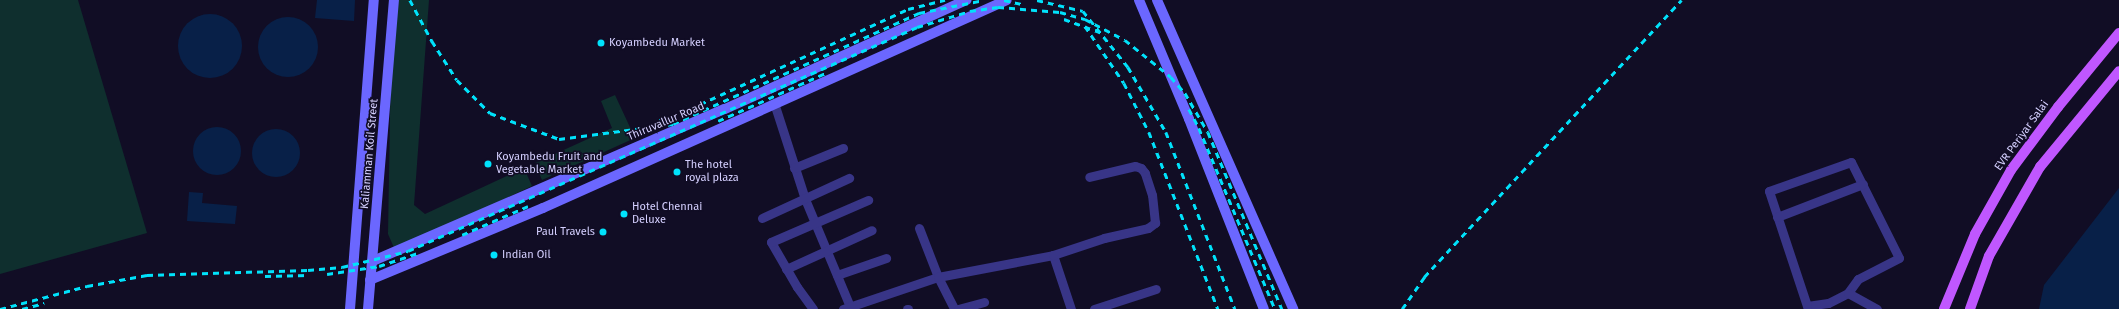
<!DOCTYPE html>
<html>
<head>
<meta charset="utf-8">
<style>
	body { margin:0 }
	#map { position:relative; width:2119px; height:309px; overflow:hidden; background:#110d25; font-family:"Fira Sans",sans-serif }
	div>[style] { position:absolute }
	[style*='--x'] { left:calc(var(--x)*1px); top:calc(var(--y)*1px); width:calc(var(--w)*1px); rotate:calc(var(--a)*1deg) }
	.green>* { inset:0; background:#0f2f2e }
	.water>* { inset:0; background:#082048 }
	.round { border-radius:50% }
	.street>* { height:9px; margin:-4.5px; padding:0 4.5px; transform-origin:4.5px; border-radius:4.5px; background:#383587 }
	.secondary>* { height:10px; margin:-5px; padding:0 5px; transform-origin:5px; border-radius:5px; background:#6b67ff }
	.primary>* { height:10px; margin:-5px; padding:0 5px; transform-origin:5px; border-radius:5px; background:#c057ff }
	.rail>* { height:2.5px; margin-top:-1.25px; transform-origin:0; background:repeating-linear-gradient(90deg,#00e2fb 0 6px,transparent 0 11px) }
	.dots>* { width:11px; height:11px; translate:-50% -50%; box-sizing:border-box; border:2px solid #110d25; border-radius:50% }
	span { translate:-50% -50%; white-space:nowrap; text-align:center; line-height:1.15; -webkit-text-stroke:3.5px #110d25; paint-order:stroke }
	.poi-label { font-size:11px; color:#d5d0ff }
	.left { translate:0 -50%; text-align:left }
	.right { translate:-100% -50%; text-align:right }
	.street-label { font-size:11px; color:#d5d0ff }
</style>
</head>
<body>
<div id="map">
	<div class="green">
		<div style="clip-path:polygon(0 0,78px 0,147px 233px,0 274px)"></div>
		<div style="clip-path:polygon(392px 0,429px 0,414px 205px,425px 214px,524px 168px,532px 186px,395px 250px,388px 234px)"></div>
		<div style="clip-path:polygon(615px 95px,635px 138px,542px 180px,535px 163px,612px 128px,601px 101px)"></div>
	</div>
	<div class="water">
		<div style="clip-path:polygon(317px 0,355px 0,354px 21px,315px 18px)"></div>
		<div class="round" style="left:178px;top:14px;width:64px;height:64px"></div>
		<div class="round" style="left:258px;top:17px;width:60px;height:60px"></div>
		<div class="round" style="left:193px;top:127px;width:48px;height:48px"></div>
		<div class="round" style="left:252px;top:129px;width:48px;height:48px"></div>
		<div style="clip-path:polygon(2119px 188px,2119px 309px,2039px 309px,2044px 285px)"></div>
		<div style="clip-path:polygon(189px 192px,203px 193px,202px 203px,237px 206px,235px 224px,187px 221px)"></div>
	</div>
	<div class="street">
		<div style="--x:775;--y:106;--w:98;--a:72.1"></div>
		<div style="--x:805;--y:199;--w:119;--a:67.3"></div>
		<div style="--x:1851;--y:162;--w:107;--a:63.4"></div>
		<div style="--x:1899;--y:258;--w:46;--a:152.9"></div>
		<div style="--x:1858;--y:279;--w:17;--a:126"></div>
		<div style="--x:1848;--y:293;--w:22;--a:153"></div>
		<div style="--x:1828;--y:303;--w:21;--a:172"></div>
		<div style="--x:1807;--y:306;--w:121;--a:-108.3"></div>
		<div style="--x:1769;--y:191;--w:87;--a:-19.5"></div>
		<div style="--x:794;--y:168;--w:53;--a:-22.2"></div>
		<div style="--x:1777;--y:217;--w:92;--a:-21"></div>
		<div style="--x:762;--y:218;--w:96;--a:-24.7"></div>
		<div style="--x:919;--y:228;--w:53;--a:68.8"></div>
		<div style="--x:938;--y:277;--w:36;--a:63"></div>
		<div style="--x:1053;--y:255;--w:57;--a:71.6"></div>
		<div style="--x:786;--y:269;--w:94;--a:-24.4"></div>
		<div style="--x:837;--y:275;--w:52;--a:-19.1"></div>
		<div style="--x:1848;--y:293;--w:33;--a:29"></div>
		<div style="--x:813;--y:309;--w:27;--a:-126"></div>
		<div style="--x:797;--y:287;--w:52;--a:-120"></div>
		<div style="--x:771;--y:242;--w:106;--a:-23.4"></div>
		<div style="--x:843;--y:309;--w:100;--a:-18.6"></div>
		<div style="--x:938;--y:277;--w:117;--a:-10.8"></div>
		<div style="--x:1053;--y:255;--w:54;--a:-18.4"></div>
		<div style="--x:1104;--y:238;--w:45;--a:-12.8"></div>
		<div style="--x:1148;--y:228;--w:9;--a:-36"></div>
		<div style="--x:1155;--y:223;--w:28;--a:-96"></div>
		<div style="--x:1152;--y:195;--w:23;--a:-108"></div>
		<div style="--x:1145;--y:173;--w:6;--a:-129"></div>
		<div style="--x:1141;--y:168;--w:6;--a:-162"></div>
		<div style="--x:1135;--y:166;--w:47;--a:166.6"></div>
		<div style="--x:907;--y:309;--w:1;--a:0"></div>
		<div style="--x:958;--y:309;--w:27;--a:-15"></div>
		<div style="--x:1094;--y:309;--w:65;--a:-17.9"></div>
	</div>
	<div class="secondary">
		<div style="--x:1139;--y:0;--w:129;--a:67.2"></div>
		<div style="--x:1189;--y:119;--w:204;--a:68.5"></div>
		<div style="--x:1157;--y:0;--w:338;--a:66.2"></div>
		<div style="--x:373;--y:261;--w:383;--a:-23.4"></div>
		<div style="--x:725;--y:109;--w:265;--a:-24.3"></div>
		<div style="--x:370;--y:280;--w:187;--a:-22.6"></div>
		<div style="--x:543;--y:208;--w:508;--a:-24.15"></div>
		<div style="--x:350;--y:309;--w:310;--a:-85.6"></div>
		<div style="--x:368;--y:309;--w:310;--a:-85.2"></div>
	</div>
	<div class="primary">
		<div style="--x:1944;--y:309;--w:81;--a:-67.5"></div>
		<div style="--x:1975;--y:234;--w:73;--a:-60.6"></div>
		<div style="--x:2011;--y:170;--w:79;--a:-53.3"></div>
		<div style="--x:2058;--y:107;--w:96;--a:-50.5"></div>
		<div style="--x:1970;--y:309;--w:56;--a:-70.3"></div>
		<div style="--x:1989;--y:256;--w:103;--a:-60.2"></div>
		<div style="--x:2040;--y:167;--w:124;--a:-50.5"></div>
	</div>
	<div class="rail">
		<div style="--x:410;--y:0;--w:47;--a:61.8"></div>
		<div style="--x:432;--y:41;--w:46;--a:57.3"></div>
		<div style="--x:457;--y:80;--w:47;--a:45"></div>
		<div style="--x:490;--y:113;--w:74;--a:20.6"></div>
		<div style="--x:559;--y:139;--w:115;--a:-7.5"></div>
		<div style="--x:673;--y:124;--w:270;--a:-24.3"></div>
		<div style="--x:919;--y:13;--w:66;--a:-11.3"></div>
		<div style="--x:1004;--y:0;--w:18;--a:13"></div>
		<div style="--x:1037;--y:0;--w:47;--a:13.4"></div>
		<div style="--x:1083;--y:11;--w:72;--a:51.2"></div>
		<div style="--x:1128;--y:67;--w:75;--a:59.7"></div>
		<div style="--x:1166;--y:132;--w:190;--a:68.7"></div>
		<div style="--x:1064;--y:19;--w:44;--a:20.1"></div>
		<div style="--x:1085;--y:26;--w:69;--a:55.6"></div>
		<div style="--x:1124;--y:83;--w:55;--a:63"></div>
		<div style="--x:1149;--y:132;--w:190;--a:68.7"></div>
		<div style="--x:1189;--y:109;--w:21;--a:62"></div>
		<div style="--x:1199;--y:128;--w:196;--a:67.2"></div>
		<div style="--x:659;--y:120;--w:11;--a:-10"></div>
		<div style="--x:670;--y:118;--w:262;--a:-24.6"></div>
		<div style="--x:908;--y:9;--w:38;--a:-14"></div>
		<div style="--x:718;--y:121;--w:118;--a:-24"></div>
		<div style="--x:462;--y:235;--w:72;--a:-23.7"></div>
		<div style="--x:327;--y:274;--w:53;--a:-8.7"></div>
		<div style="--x:379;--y:266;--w:41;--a:-18.4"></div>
		<div style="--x:265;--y:276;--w:44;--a:-1.3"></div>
		<div style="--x:0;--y:309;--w:90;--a:-14.8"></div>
		<div style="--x:87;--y:286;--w:61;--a:-10.4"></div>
		<div style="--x:147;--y:275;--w:161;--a:-1.8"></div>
		<div style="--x:308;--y:270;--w:34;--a:-5"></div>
		<div style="--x:342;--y:267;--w:68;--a:-13.6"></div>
		<div style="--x:408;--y:251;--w:556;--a:-23.75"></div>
		<div style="--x:917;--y:27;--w:55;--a:-16.8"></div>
		<div style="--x:970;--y:11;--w:28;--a:-8"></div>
		<div style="--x:998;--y:7;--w:62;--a:4.6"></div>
		<div style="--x:1060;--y:12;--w:26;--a:16"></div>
		<div style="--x:1085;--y:19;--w:45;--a:27.7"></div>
		<div style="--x:1125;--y:40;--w:59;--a:38.8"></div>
		<div style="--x:1171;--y:77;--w:21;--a:49"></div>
		<div style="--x:1185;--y:93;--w:45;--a:59.5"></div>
		<div style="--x:1208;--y:132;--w:192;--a:67.3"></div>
		<div style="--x:22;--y:309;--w:23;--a:-15"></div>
		<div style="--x:1402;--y:309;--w:39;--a:-55"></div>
		<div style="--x:1424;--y:277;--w:378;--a:-47.1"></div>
	</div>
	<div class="dots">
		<div style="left:601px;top:43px;background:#00e2fb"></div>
		<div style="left:488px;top:164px;background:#00e2fb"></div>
		<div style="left:677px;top:172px;background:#00e2fb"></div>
		<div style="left:624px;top:214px;background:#00e2fb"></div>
		<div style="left:603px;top:232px;background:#00e2fb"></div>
		<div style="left:494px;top:255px;background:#00e2fb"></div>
	</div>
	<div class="poi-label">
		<span class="left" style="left:609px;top:43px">Koyambedu Market</span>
		<span class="left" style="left:496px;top:164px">Koyambedu Fruit and<br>Vegetable Market</span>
		<span class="left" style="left:685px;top:172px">The hotel<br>royal plaza</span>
		<span class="left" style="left:632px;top:214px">Hotel Chennai<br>Deluxe</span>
		<span class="right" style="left:595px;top:232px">Paul Travels</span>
		<span class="left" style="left:502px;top:255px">Indian Oil</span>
	</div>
	<div class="street-label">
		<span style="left:666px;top:122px;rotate:-23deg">Thiruvallur Road</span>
		<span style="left:2022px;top:136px;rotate:-54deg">EVR Periyar Salai</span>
		<span style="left:370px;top:154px;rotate:-85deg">Kaliamman Koil Street</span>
	</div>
</div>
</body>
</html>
